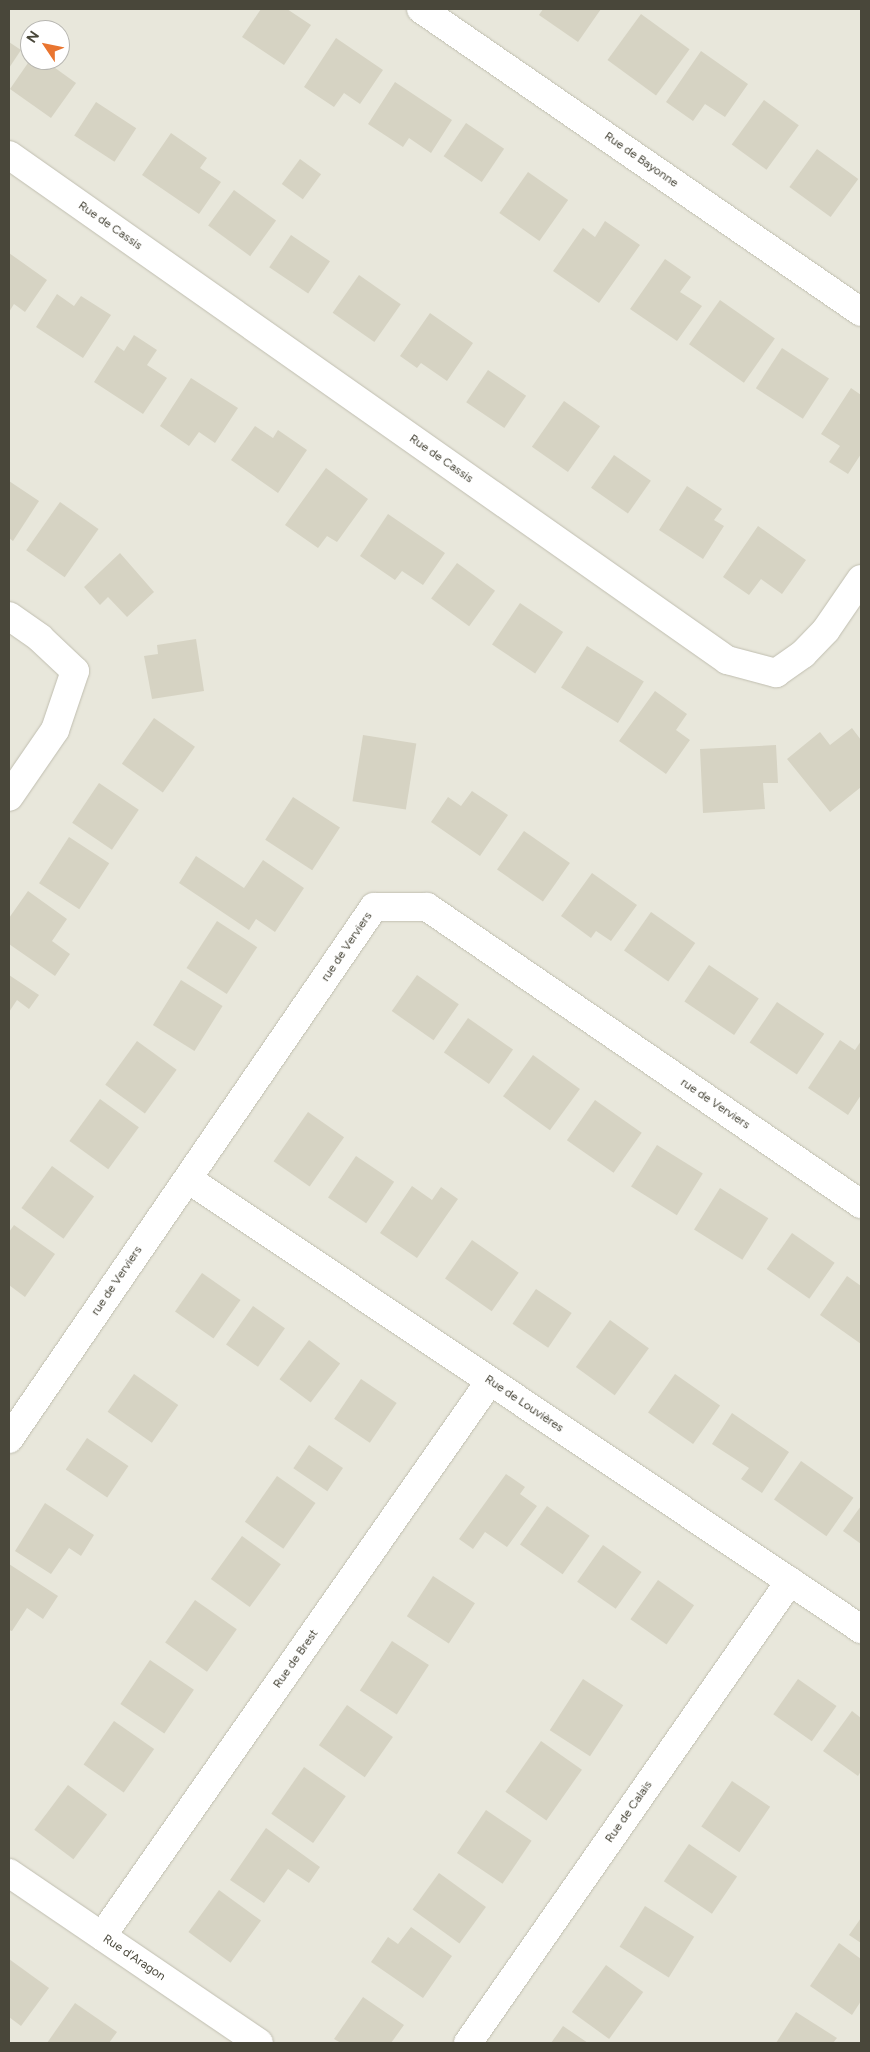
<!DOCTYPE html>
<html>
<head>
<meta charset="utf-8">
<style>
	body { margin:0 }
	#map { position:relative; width:870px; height:2052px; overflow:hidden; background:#f5f4ed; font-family:Figtree,sans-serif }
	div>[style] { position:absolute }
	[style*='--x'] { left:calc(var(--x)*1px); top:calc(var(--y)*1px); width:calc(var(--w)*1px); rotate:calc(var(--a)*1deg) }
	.residential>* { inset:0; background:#e8e7db }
	.building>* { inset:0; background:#d6d3c3; transform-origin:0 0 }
	.roads { filter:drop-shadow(0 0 1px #c0beb0) drop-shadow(0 0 1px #c0beb0) }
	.minor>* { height:28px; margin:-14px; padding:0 14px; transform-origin:14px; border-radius:14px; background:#fff }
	span { translate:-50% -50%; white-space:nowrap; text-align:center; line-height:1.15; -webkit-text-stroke:5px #fff; paint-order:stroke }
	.street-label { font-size:12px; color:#49473a }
	.frame { position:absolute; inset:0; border:10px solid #49473a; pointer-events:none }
	.north { position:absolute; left:20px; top:20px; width:50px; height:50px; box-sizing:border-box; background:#fff; border:1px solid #b6b5b0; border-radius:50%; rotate:304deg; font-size:14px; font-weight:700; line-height:20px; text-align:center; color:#49473a }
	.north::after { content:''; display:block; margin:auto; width:18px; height:22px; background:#e97530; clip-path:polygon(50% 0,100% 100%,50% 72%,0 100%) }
</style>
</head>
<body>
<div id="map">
	<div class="residential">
		<div style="clip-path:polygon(evenodd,9px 9px,861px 9px,861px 2043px,9px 2043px,9px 9px,30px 30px,60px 30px,60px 60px,30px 60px,30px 30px)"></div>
	</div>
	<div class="building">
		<div style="clip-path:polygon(261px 9px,287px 9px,311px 25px,284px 65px,242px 37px)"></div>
		<div style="clip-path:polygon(543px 9px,601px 9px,578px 42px,539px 15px)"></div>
		<div style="left:641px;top:14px;width:60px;height:57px;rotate:36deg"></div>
		<div style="clip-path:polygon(336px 38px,383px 70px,360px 104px,344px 93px,334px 107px,304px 87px)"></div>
		<div style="clip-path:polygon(9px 42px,21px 50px,9px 68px)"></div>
		<div style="clip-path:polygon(701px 51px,748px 84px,725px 117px,705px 104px,693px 121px,666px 102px)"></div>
		<div style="clip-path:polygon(30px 60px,44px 60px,76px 83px,51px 118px,10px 89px)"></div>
		<div style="clip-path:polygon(395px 82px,452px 120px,431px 153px,409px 138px,403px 147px,368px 124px)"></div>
		<div style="left:764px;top:100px;width:43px;height:55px;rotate:36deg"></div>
		<div style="left:96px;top:102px;width:48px;height:40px;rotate:33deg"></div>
		<div style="left:466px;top:123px;width:46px;height:40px;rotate:34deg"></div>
		<div style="clip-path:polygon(171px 133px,207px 158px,200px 168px,221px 182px,199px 214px,142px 175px)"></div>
		<div style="left:817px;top:149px;width:51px;height:47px;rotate:36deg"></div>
		<div style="left:300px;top:159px;width:26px;height:31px;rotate:36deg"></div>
		<div style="left:528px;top:172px;width:49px;height:50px;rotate:35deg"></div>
		<div style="left:234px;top:190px;width:52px;height:44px;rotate:36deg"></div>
		<div style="clip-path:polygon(605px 221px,640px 245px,599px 303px,553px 271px,583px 228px,595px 237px)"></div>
		<div style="left:291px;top:235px;width:47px;height:39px;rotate:34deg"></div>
		<div style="clip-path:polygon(9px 253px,47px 280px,25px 312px,14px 304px,9px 312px)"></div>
		<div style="clip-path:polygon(665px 259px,691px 277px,680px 292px,702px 306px,677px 341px,630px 309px)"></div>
		<div style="left:359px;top:275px;width:51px;height:46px;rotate:35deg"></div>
		<div style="clip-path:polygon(57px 294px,74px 306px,81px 296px,111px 315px,83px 358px,36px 327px)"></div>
		<div style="left:720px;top:300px;width:67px;height:54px;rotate:35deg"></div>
		<div style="clip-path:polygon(430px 313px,473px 343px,447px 381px,421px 363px,417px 368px,400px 356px)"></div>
		<div style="clip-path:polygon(134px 335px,157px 350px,147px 365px,167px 378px,143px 414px,94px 382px,117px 346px,124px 351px)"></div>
		<div style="left:782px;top:348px;width:56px;height:48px;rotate:33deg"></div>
		<div style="left:488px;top:370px;width:46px;height:39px;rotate:34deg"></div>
		<div style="clip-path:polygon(191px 378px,238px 408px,215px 443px,199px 432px,189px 446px,160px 426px)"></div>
		<div style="clip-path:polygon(851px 388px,861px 395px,861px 454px,848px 474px,829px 462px,840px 446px,821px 434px)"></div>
		<div style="left:564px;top:401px;width:44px;height:56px;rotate:35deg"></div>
		<div style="clip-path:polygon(255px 426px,273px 438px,278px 430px,307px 450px,278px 493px,231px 460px)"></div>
		<div style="left:614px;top:455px;width:45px;height:40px;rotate:35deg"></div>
		<div style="clip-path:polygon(326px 468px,368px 499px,337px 542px,327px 536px,318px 548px,285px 525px)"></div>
		<div style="clip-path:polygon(9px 481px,39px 501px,13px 541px,9px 538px)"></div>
		<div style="clip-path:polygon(687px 486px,722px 509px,714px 520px,724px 526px,703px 559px,659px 530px)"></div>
		<div style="left:60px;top:502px;width:47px;height:59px;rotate:35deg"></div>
		<div style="clip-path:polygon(388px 514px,445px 553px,423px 585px,402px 571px,395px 580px,360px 556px)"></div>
		<div style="clip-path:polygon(758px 526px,806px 560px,782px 594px,761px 579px,749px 595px,723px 577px)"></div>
		<div style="clip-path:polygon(120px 553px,154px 592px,127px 617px,108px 597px,100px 605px,84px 587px)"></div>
		<div style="left:457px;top:563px;width:47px;height:44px;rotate:36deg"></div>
		<div style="left:520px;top:603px;width:52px;height:50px;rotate:34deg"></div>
		<div style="clip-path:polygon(196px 639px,204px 691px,152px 699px,144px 656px,158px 654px,157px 645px)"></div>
		<div style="left:587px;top:646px;width:67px;height:49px;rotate:32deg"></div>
		<div style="clip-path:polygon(655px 691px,687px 714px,676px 730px,690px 740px,666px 774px,619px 741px)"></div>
		<div style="left:154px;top:718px;width:50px;height:56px;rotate:35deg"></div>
		<div style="clip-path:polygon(852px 728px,861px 740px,861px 787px,830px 812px,787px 759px,820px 732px,830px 745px)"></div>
		<div style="left:363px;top:735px;width:54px;height:67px;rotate:9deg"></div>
		<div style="clip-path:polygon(776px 745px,778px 783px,763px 783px,765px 809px,703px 813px,700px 749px)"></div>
		<div style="left:99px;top:783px;width:48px;height:48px;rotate:34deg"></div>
		<div style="clip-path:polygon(472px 791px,508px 815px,480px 856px,431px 822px,448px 797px,461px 806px)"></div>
		<div style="left:293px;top:797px;width:56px;height:51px;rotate:33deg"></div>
		<div style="left:524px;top:831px;width:56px;height:47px;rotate:35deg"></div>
		<div style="left:69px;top:837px;width:48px;height:55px;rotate:33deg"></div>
		<div style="clip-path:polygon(196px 856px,244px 888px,263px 860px,304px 888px,275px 932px,256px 919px,249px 930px,179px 883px)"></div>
		<div style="clip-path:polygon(592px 873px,637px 905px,611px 941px,596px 931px,591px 938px,561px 916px)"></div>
		<div style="clip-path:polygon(28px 891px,67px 919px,52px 941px,70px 954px,55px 976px,9px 944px,9px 918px)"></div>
		<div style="left:651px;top:912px;width:54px;height:47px;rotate:35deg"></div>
		<div style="left:217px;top:921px;width:48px;height:56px;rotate:33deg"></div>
		<div style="left:709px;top:965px;width:60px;height:44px;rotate:34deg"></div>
		<div style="clip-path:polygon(9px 975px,39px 995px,29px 1009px,17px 1000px,9px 1012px)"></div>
		<div style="left:417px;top:975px;width:51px;height:44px;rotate:35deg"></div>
		<div style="left:181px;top:980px;width:49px;height:53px;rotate:32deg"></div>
		<div style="left:777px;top:1002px;width:57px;height:49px;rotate:34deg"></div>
		<div style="left:468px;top:1018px;width:55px;height:42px;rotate:35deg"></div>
		<div style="clip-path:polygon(840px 1040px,855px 1050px,861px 1041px,861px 1095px,848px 1115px,808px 1088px)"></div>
		<div style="left:137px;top:1041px;width:49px;height:54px;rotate:36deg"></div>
		<div style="left:533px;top:1055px;width:58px;height:51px;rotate:36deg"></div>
		<div style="left:100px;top:1099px;width:48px;height:52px;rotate:36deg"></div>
		<div style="left:595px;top:1100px;width:57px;height:49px;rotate:35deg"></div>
		<div style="left:308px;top:1112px;width:44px;height:60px;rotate:35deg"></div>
		<div style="left:657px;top:1145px;width:54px;height:49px;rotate:32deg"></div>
		<div style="left:356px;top:1156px;width:46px;height:50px;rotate:34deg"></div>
		<div style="left:52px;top:1166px;width:52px;height:52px;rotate:36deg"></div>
		<div style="clip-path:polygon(412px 1186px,432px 1200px,441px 1187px,458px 1199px,417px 1258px,380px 1233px)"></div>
		<div style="left:720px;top:1188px;width:57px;height:49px;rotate:32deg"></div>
		<div style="clip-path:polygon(14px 1225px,55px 1254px,25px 1297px,9px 1285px,9px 1232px)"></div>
		<div style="left:792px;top:1233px;width:52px;height:44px;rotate:35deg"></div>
		<div style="left:472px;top:1240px;width:57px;height:47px;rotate:35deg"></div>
		<div style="left:202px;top:1273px;width:47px;height:47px;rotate:35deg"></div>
		<div style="clip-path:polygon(847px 1276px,861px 1286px,861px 1344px,820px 1315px)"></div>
		<div style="left:536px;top:1289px;width:43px;height:42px;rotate:34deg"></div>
		<div style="left:253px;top:1306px;width:39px;height:47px;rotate:35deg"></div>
		<div style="left:610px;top:1320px;width:48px;height:58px;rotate:36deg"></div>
		<div style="left:309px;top:1340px;width:39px;height:49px;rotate:37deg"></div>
		<div style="left:134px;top:1374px;width:54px;height:46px;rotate:35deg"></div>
		<div style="left:675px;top:1374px;width:55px;height:47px;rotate:35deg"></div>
		<div style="left:361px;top:1379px;width:43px;height:48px;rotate:34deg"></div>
		<div style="clip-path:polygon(732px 1413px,789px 1452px,762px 1493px,741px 1479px,749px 1468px,712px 1444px)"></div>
		<div style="left:87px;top:1438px;width:50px;height:38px;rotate:34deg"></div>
		<div style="left:309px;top:1445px;width:41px;height:28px;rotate:34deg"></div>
		<div style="left:801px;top:1461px;width:64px;height:47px;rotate:35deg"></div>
		<div style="clip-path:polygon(506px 1474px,525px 1487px,520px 1494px,537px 1506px,507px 1547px,485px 1532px,473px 1549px,459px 1539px)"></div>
		<div style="left:277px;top:1476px;width:47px;height:56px;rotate:35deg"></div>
		<div style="clip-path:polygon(45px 1503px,94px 1535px,81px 1556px,69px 1548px,51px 1574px,15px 1551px)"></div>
		<div style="left:547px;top:1506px;width:52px;height:47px;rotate:35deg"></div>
		<div style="clip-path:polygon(861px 1506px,861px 1544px,843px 1531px)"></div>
		<div style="left:242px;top:1536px;width:48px;height:53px;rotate:36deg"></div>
		<div style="left:603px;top:1545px;width:47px;height:45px;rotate:35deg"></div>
		<div style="clip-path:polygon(9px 1564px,58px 1596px,43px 1619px,27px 1608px,12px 1631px,9px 1630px)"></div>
		<div style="left:433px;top:1576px;width:50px;height:48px;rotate:33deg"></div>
		<div style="left:658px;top:1580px;width:44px;height:48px;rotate:35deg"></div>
		<div style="left:195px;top:1600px;width:51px;height:52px;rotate:35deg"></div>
		<div style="left:392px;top:1641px;width:44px;height:59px;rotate:33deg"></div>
		<div style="left:150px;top:1660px;width:53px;height:53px;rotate:34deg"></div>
		<div style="left:583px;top:1679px;width:48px;height:61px;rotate:33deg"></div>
		<div style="left:798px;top:1679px;width:47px;height:43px;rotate:35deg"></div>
		<div style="left:347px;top:1705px;width:56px;height:49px;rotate:35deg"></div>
		<div style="clip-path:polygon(852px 1711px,861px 1718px,861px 1771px,858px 1776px,823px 1751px)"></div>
		<div style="left:114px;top:1721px;width:49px;height:53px;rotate:35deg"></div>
		<div style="left:541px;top:1741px;width:50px;height:62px;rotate:35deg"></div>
		<div style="left:304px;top:1767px;width:51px;height:57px;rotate:35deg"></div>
		<div style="left:732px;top:1781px;width:46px;height:55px;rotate:34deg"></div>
		<div style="left:68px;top:1785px;width:49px;height:56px;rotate:37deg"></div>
		<div style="left:486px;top:1810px;width:55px;height:52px;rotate:34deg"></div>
		<div style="clip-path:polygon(266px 1828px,320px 1867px,309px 1883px,288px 1869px,264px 1903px,230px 1880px)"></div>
		<div style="left:689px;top:1844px;width:58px;height:45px;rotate:34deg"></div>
		<div style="left:439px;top:1873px;width:58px;height:45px;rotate:36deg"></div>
		<div style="left:219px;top:1890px;width:52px;height:52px;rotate:36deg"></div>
		<div style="left:645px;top:1906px;width:58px;height:48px;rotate:32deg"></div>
		<div style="clip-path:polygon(861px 1918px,861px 1943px,849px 1935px)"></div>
		<div style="clip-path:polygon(411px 1927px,452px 1956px,423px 1998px,371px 1962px,388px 1937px,398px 1944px)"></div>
		<div style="clip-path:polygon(839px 1943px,861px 1959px,861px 2001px,852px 2015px,810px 1986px)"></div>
		<div style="clip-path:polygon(9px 1959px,49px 1988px,21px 2026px,9px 2017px)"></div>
		<div style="left:606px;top:1965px;width:46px;height:58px;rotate:36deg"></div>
		<div style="clip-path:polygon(363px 1997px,404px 2025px,391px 2043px,341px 2043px,334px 2039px)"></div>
		<div style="clip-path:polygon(75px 2003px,117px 2032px,109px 2043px,47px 2043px)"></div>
		<div style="clip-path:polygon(796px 2012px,837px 2038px,833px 2043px,776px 2043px)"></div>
		<div style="clip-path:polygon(563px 2026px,588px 2043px,551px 2043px)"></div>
	</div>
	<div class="roads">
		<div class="minor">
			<div style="--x:421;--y:9;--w:534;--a:34.55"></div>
			<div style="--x:9;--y:155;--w:878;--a:35.12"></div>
			<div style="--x:727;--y:660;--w:51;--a:14.9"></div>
			<div style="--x:776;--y:673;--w:33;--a:-35"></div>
			<div style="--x:803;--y:654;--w:33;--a:-46"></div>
			<div style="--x:826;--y:630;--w:62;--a:-55.5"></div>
			<div style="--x:9;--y:616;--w:38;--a:35"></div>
			<div style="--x:40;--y:638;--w:48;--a:43.3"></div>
			<div style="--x:75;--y:671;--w:62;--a:108.7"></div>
			<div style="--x:55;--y:730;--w:81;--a:124.5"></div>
			<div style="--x:188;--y:1179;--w:810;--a:33.77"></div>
			<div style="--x:9;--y:1439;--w:645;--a:-55.55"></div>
			<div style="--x:374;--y:907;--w:53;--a:0"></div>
			<div style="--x:427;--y:907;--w:526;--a:34.39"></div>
			<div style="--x:9;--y:1873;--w:302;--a:34.2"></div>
			<div style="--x:102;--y:1936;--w:677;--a:-55.04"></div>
			<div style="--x:468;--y:2043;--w:563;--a:-55.12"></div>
		</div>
	</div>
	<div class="street-label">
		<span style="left:641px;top:160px;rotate:35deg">Rue de Bayonne</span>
		<span style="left:110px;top:226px;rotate:35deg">Rue de Cassis</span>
		<span style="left:441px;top:459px;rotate:35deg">Rue de Cassis</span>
		<span style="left:347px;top:947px;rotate:-56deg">rue de Verviers</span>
		<span style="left:715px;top:1104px;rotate:34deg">rue de Verviers</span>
		<span style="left:117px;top:1281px;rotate:-56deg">rue de Verviers</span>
		<span style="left:524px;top:1404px;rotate:34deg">Rue de Louvières</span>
		<span style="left:296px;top:1659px;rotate:-55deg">Rue de Brest</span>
		<span style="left:629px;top:1812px;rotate:-55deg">Rue de Calais</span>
		<span style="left:134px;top:1958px;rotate:34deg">Rue d'Aragon</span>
	</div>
	<div class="frame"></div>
	<div class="north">N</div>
</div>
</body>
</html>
